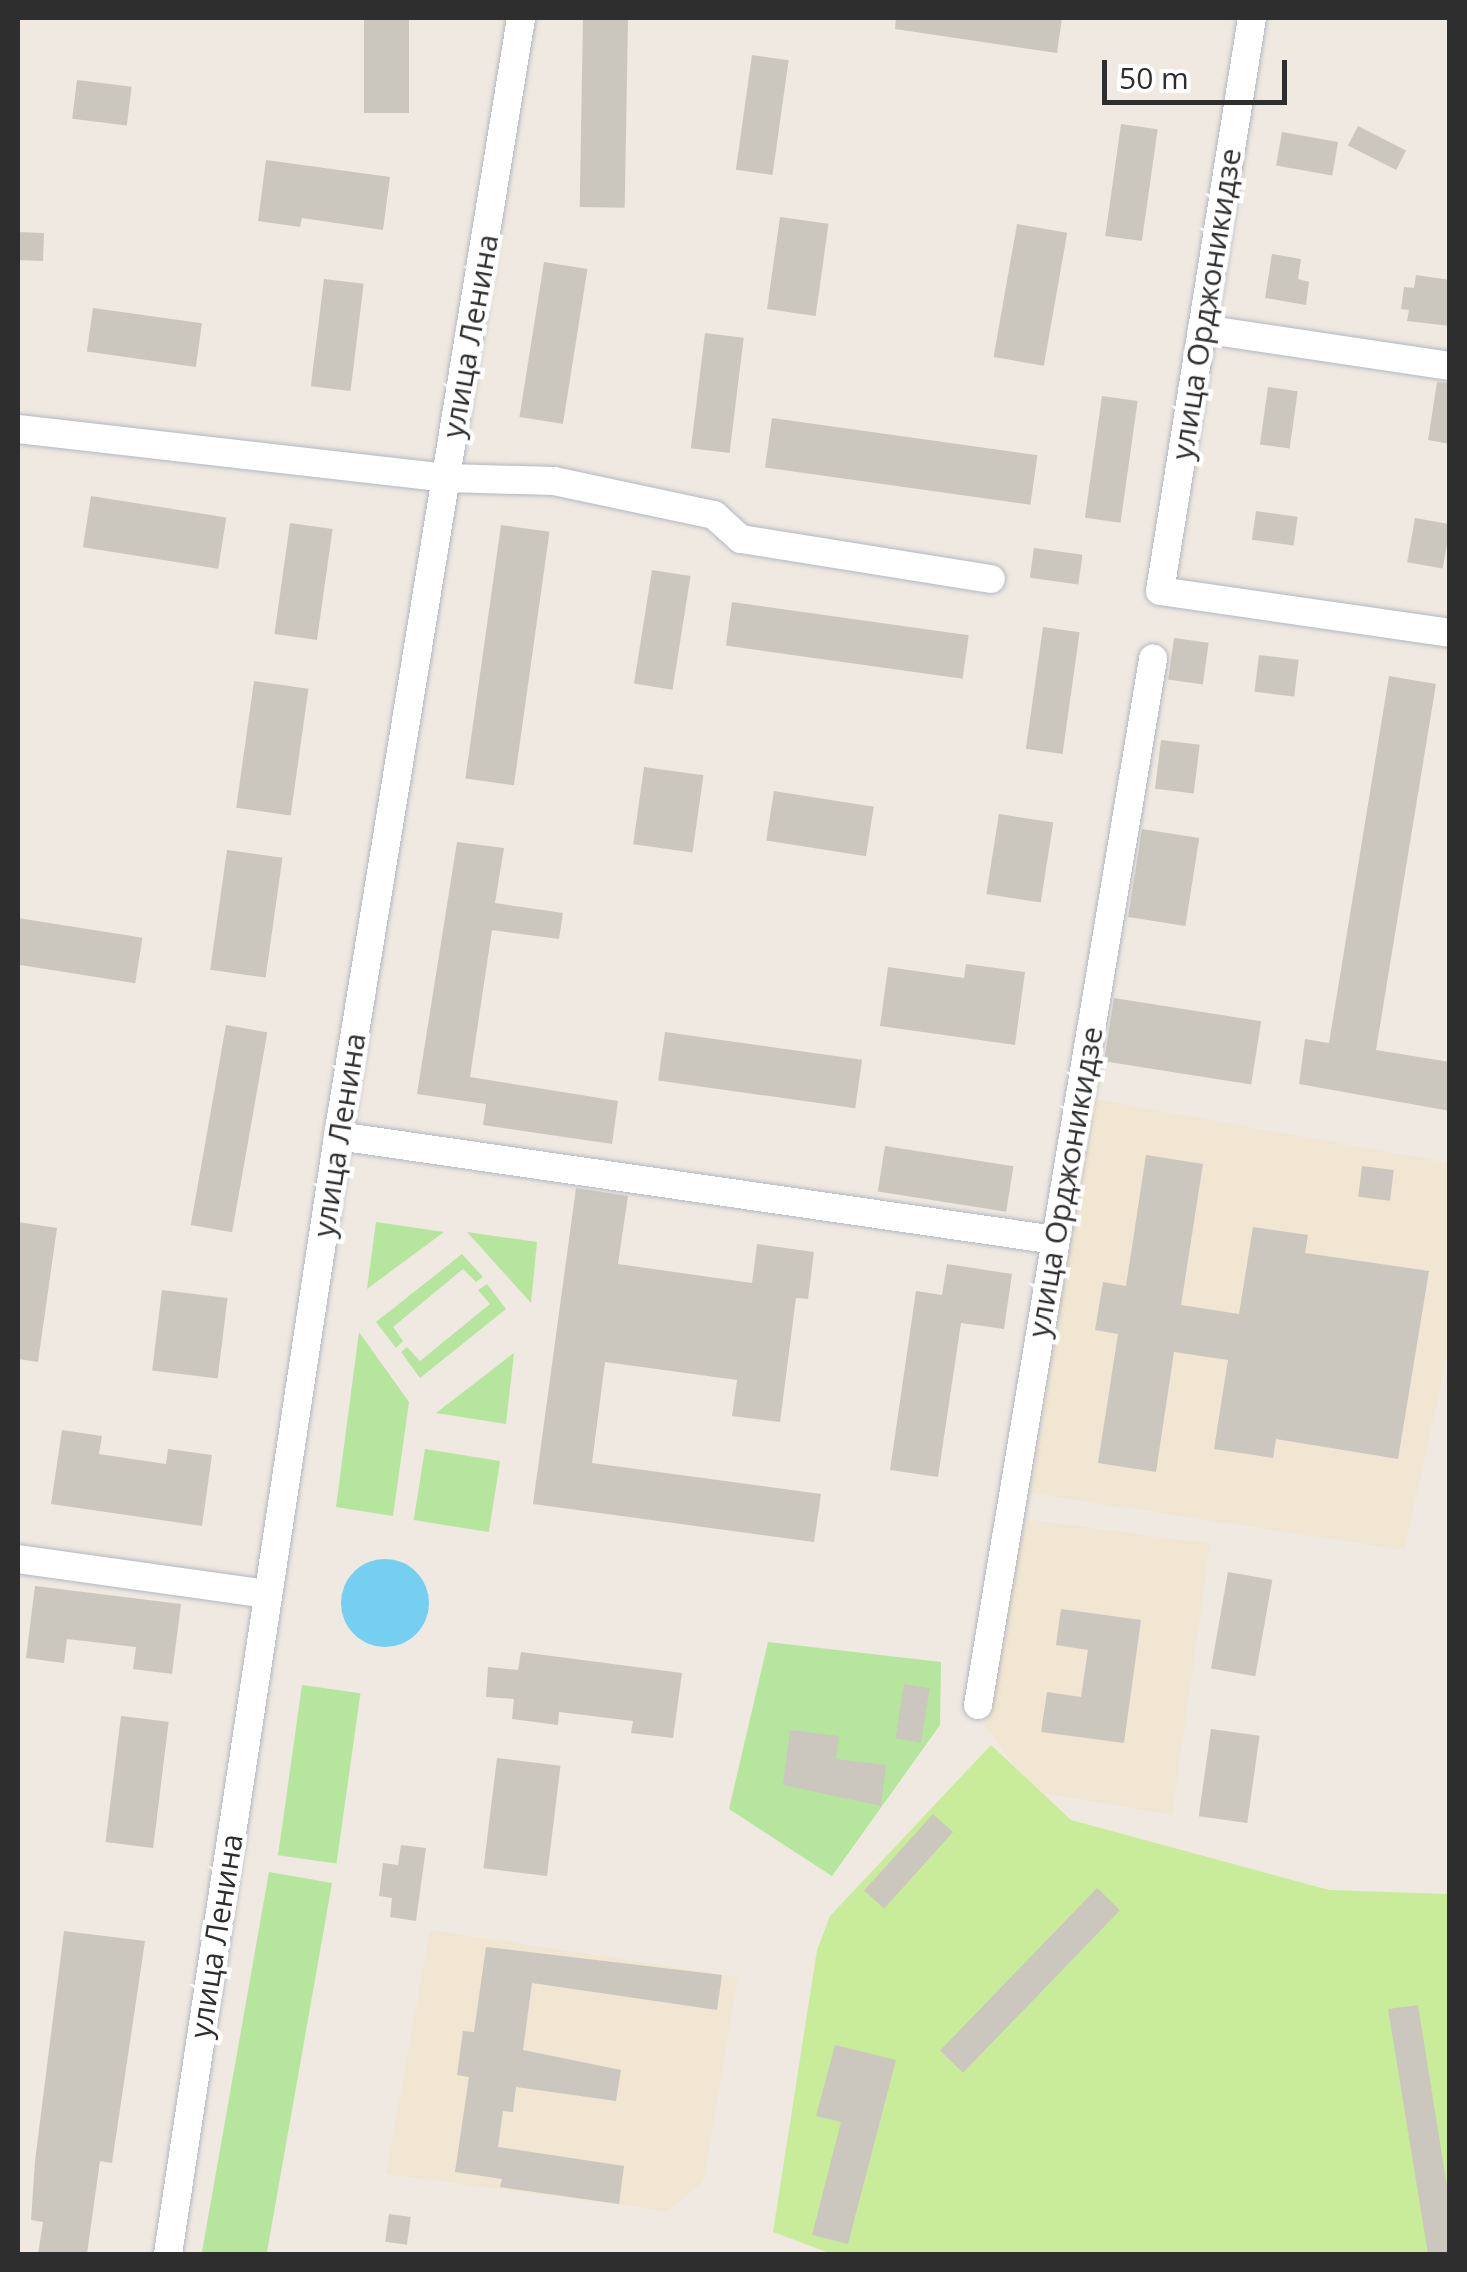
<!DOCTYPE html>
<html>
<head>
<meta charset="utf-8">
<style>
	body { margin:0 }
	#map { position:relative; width:1467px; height:2272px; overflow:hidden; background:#efe9e1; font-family:"Open Sans",sans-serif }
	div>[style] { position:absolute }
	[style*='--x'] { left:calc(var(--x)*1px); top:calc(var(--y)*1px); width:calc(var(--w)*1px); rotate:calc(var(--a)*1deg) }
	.education>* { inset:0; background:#f0e6d1 }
	.green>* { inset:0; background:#b6e59e; transform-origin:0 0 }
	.pitch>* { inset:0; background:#c9ec9a }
	.water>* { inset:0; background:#75cff0 }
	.round { border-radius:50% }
	.building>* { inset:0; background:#cbc7bf; transform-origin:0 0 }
	.roads { filter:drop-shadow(0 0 2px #b4b7c1) drop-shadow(0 0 2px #b4b7c1) }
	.minor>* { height:28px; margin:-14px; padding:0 14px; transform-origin:14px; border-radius:14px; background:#fff }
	span { translate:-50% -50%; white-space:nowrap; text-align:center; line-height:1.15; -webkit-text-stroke:9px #fff; paint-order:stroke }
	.street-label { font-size:30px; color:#2e2e2e }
	.frame { position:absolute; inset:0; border:20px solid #2e2e2e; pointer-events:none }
	.scale { position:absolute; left:1102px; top:60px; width:185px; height:45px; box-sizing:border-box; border:5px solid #2e2e2e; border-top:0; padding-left:12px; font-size:30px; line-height:35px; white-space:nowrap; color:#2e2e2e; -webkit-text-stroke:8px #fff; paint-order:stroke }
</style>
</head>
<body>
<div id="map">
	<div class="education">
		<div style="clip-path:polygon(1093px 1099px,1449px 1163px,1449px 1348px,1404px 1550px,1031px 1493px)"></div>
		<div style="clip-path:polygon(1017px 1518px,1210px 1544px,1172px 1815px,1033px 1791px,984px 1724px)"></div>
		<div style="clip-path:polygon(430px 1930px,738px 1977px,703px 2182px,667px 2211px,386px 2174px)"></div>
	</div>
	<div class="green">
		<div style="clip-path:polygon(376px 1222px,444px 1232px,367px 1289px)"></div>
		<div style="clip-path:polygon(467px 1232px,537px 1242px,531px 1303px)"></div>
		<div style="clip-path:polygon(462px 1254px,483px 1277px,476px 1282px,463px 1269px,393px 1327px,403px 1341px,396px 1348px,376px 1322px)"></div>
		<div style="clip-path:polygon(487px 1284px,506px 1309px,420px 1378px,401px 1352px,407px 1347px,420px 1361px,490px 1304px,478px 1290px)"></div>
		<div style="clip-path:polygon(359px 1332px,409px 1402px,393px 1516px,336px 1507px)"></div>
		<div style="clip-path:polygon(514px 1353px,506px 1424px,436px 1413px)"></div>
		<div style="left:425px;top:1449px;width:76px;height:72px;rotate:9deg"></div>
		<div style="clip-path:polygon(768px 1642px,941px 1662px,940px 1725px,832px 1876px,729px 1809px)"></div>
		<div style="left:302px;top:1685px;width:59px;height:172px;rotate:8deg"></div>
		<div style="left:269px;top:1872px;width:64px;height:387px;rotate:10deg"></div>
	</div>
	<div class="pitch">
		<div style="clip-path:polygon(991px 1745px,1071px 1820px,1329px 1890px,1449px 1894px,1449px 2254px,832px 2254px,773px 2232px,817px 1950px,830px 1916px)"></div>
	</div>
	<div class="water">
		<div class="round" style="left:341px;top:1559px;width:88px;height:88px"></div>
	</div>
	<div class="building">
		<div style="left:364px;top:18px;width:45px;height:95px"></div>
		<div style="left:583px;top:18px;width:45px;height:189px;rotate:1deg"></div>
		<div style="clip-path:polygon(896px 18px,1062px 18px,1057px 53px,895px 29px)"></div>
		<div style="left:752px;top:55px;width:37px;height:116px;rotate:8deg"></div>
		<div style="left:77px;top:80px;width:55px;height:39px;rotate:7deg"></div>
		<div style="left:1121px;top:124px;width:37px;height:113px;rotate:8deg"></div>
		<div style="left:1358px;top:126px;width:54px;height:22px;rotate:27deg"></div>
		<div style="left:1282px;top:132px;width:57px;height:34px;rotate:10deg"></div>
		<div style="clip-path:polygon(266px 160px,390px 177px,383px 230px,302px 218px,300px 227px,258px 221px)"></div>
		<div style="left:780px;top:217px;width:49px;height:93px;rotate:8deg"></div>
		<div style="left:1017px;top:224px;width:51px;height:135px;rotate:10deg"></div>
		<div style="left:18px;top:232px;width:26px;height:28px;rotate:2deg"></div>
		<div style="clip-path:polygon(1272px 254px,1301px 259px,1298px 279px,1309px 282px,1306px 305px,1265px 298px)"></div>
		<div style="left:544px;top:262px;width:44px;height:157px;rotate:9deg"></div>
		<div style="clip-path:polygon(1416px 275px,1450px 280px,1450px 326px,1407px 321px,1409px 310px,1401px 309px,1404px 287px,1414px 288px)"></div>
		<div style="left:324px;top:279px;width:40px;height:108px;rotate:7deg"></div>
		<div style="left:93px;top:308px;width:110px;height:44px;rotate:8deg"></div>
		<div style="left:705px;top:333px;width:39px;height:116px;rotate:7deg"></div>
		<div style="clip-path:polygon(1437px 382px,1450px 383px,1450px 444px,1428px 440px)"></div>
		<div style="left:1268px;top:387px;width:30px;height:58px;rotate:8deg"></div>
		<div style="left:1102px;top:396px;width:36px;height:123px;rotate:8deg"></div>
		<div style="left:772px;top:418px;width:268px;height:50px;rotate:8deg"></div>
		<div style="left:91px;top:496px;width:137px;height:52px;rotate:9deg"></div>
		<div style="left:1256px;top:511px;width:42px;height:29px;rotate:8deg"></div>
		<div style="left:1415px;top:518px;width:36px;height:45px;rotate:10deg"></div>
		<div style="left:290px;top:523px;width:43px;height:112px;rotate:8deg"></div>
		<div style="left:501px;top:525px;width:49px;height:256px;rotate:8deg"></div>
		<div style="left:1034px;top:548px;width:49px;height:30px;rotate:8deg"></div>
		<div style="left:652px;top:570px;width:39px;height:115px;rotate:9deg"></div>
		<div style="left:732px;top:602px;width:239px;height:44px;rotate:8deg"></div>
		<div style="left:1043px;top:627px;width:37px;height:123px;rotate:8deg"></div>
		<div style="left:1174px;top:638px;width:35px;height:42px;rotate:8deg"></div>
		<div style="left:1259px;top:655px;width:40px;height:37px;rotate:7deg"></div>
		<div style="clip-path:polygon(1389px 676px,1436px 684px,1376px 1050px,1450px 1062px,1450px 1111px,1299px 1084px,1305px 1039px,1329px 1043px)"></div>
		<div style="left:254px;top:681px;width:55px;height:128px;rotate:8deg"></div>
		<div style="left:1161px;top:740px;width:39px;height:49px;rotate:7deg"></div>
		<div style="left:644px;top:767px;width:60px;height:78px;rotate:8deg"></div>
		<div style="left:774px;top:791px;width:101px;height:50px;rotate:9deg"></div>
		<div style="left:999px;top:814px;width:55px;height:81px;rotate:9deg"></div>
		<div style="left:1142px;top:829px;width:58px;height:89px;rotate:9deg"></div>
		<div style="clip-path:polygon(457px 842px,504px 848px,495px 903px,563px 913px,559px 939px,492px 930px,470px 1077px,618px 1101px,612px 1144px,483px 1125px,486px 1104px,417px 1094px)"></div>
		<div style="left:227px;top:850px;width:56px;height:121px;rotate:8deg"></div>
		<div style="left:18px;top:918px;width:126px;height:46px;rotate:9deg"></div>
		<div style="clip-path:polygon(966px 964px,1025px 972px,1015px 1045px,880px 1026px,888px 967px,964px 978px)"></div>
		<div style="left:1114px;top:998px;width:149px;height:64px;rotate:9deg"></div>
		<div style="left:226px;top:1025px;width:42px;height:203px;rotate:10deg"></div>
		<div style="left:665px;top:1032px;width:199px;height:49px;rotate:8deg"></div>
		<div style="left:885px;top:1146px;width:130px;height:46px;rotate:9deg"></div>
		<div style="clip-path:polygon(1146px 1155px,1203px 1164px,1181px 1305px,1239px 1314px,1253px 1227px,1308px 1235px,1305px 1253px,1429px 1271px,1398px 1459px,1276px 1439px,1273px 1458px,1214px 1449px,1228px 1360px,1174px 1352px,1156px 1472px,1098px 1463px,1118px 1334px,1095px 1330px,1103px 1282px,1126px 1286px)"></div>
		<div style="left:1362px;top:1166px;width:32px;height:31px;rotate:7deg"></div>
		<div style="clip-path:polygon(576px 1188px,628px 1196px,618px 1264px,752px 1283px,757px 1244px,814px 1252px,808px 1299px,796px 1298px,780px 1422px,732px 1416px,737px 1380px,605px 1362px,592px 1463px,821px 1494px,814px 1542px,533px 1504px)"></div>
		<div style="clip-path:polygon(18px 1222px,57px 1228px,38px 1362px,18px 1359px)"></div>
		<div style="clip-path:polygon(947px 1264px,1012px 1274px,1004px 1329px,961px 1323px,938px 1477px,890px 1470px,916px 1291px,942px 1295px)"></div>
		<div style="left:162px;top:1290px;width:66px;height:81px;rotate:7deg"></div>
		<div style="clip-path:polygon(62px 1430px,102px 1436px,99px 1454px,166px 1464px,168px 1449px,212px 1455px,202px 1526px,51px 1504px)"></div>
		<div style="left:1228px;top:1572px;width:45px;height:98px;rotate:10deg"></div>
		<div style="clip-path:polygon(35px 1586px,181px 1604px,172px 1674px,133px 1669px,136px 1647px,67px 1639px,64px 1663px,26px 1658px)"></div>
		<div style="clip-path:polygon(1061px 1609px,1141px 1620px,1124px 1743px,1041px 1732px,1047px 1692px,1081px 1697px,1088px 1650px,1056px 1645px)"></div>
		<div style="clip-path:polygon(521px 1652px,682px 1673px,673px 1738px,631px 1733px,633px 1721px,559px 1712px,558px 1725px,512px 1719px,514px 1699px,486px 1697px,488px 1667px,518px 1670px)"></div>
		<div style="left:904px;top:1684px;width:26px;height:55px;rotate:9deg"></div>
		<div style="left:121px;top:1716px;width:48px;height:127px;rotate:7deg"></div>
		<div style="left:1211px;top:1729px;width:49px;height:88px;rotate:8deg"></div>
		<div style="clip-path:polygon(790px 1730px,839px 1736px,836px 1759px,886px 1765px,881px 1806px,783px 1785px)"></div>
		<div style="left:497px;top:1758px;width:64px;height:111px;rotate:7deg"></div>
		<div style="left:933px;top:1814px;width:27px;height:103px;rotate:42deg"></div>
		<div style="clip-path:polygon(401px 1845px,426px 1848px,416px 1921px,390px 1917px,392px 1898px,379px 1896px,383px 1863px,398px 1865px)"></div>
		<div style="left:1097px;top:1888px;width:32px;height:226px;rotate:44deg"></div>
		<div style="clip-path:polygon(64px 1931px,145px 1941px,112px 2163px,100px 2161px,87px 2254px,38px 2254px,43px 2222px,31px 2220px,35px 2161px)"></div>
		<div style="clip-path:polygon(486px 1947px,722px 1975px,717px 2010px,532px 1983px,523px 2050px,621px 2070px,616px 2101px,516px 2087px,513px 2112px,503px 2111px,498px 2147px,624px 2166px,619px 2204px,500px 2187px,502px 2179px,455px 2172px,469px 2077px,457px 2075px,463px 2031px,474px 2032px)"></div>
		<div style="clip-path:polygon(1418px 2005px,1450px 2205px,1450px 2254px,1428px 2254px,1388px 2009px)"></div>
		<div style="clip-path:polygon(835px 2045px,896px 2060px,848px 2244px,812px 2235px,841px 2122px,816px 2116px)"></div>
		<div style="left:389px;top:2214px;width:22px;height:28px;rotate:8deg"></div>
	</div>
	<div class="roads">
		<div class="minor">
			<div style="--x:1252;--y:18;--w:580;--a:99.12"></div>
			<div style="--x:1160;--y:591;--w:293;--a:8.2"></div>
			<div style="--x:1202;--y:329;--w:251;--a:8.5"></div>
			<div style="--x:18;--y:429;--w:431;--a:6.5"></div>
			<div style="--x:446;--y:478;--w:108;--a:1.6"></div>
			<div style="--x:554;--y:481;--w:164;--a:12"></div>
			<div style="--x:714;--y:515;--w:36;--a:42"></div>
			<div style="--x:741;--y:539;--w:253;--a:9.1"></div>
			<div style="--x:338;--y:1136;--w:725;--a:8.25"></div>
			<div style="--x:18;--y:1559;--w:251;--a:8"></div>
			<div style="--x:978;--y:1705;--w:1061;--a:-80.5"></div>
			<div style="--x:168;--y:2254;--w:1131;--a:-81.35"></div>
			<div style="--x:338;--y:1136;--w:1133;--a:-80.7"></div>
		</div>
	</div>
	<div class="street-label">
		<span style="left:1206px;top:304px;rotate:-81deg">улица Орджоникидзе</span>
		<span style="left:470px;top:336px;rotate:-80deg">улица Ленина</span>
		<span style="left:339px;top:1135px;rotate:-81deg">улица Ленина</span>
		<span style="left:1065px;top:1182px;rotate:-80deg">улица Орджоникидзе</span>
		<span style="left:216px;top:1936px;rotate:-81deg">улица Ленина</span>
	</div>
	<div class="frame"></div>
	<div class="scale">50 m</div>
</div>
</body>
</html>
